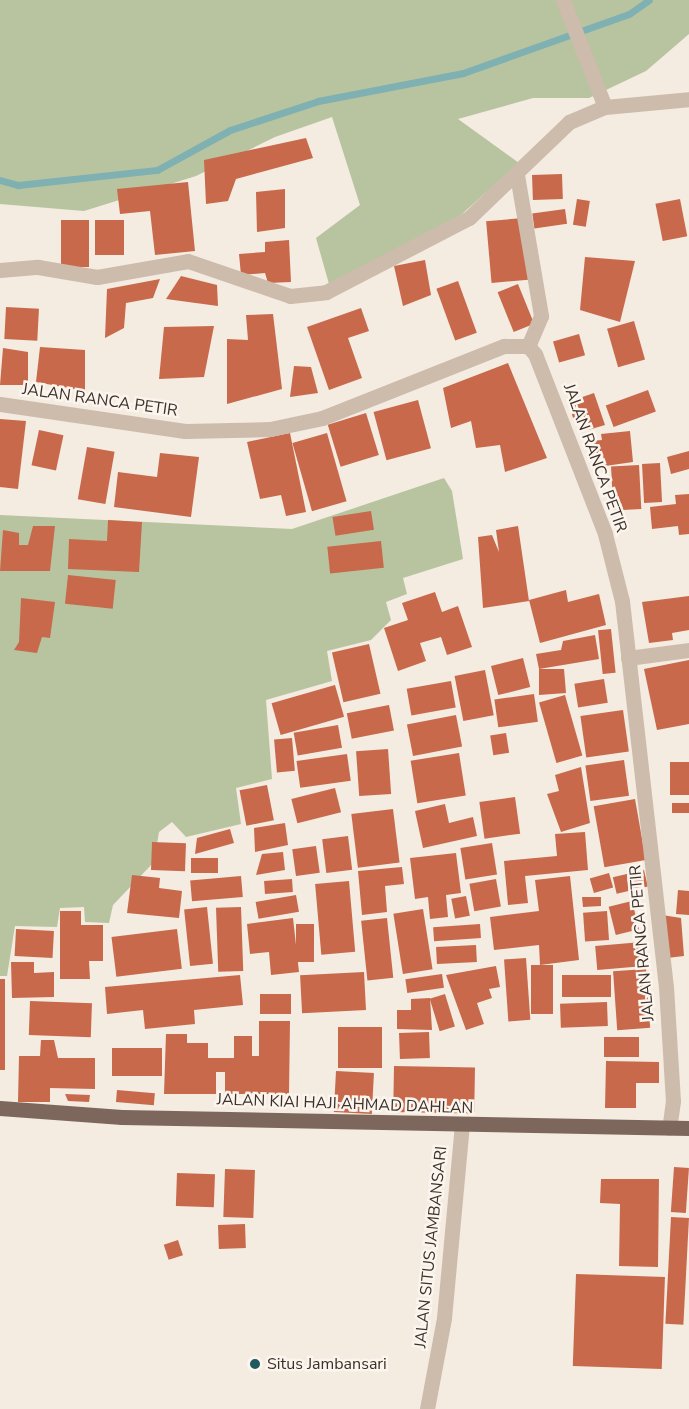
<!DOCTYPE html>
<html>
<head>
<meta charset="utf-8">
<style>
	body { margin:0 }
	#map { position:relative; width:689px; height:1409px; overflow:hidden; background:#f4ebe1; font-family:"Nunito Sans",sans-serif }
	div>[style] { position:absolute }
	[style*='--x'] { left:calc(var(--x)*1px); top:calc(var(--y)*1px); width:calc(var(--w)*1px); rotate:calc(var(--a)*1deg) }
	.green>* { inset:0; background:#b8c4a0 }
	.stream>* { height:7px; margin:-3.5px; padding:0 3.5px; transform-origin:3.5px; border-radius:3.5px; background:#7fb0b2 }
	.building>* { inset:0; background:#c8694b; transform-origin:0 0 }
	.minor>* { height:15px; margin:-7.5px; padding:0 7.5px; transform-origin:7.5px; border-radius:7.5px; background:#cdbbac }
	.major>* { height:15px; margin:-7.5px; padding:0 7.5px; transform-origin:7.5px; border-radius:7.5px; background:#7d675c }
	.dots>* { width:16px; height:16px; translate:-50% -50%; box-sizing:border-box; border:3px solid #fbf5ee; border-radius:50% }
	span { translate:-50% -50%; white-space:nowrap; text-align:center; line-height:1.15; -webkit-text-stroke:5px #fbf5ee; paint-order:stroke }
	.street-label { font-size:16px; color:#3b302b }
	.poi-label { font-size:16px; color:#3b302b }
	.left { translate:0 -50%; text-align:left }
</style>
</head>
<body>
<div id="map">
	<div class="green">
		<div style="clip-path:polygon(0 0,689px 0,689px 34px,646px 71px,589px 98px,533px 98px,458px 119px,519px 163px,453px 222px,329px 284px,316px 238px,360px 205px,332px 117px,275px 137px,196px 176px,84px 211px,0 204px)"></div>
		<div style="clip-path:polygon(444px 478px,452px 491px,463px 559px,403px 578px,407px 594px,386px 602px,391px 620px,371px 640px,327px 651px,332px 681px,266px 700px,272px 779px,236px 788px,241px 824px,186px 837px,172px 822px,159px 832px,154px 862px,113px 905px,109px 923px,85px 922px,84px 907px,60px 908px,57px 927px,15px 926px,7px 976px,0 976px,0 515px,292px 529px)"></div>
	</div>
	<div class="stream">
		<div style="--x:0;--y:180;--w:19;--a:16"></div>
		<div style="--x:18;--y:185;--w:140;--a:-6.2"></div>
		<div style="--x:157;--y:170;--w:83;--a:-28.7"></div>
		<div style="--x:230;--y:130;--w:93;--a:-18.2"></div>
		<div style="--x:318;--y:101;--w:148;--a:-10.9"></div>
		<div style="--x:463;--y:73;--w:176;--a:-19.6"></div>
		<div style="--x:629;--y:14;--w:24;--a:-35"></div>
	</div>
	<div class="building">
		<div style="clip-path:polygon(306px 138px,313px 158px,236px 179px,228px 201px,206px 204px,204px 160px)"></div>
		<div style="left:562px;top:174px;width:25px;height:30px;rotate:88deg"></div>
		<div style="clip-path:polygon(188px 182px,195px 251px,155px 255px,150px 211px,120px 214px,117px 189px)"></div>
		<div style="clip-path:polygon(285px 189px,285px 228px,257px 232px,256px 192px)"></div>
		<div style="left:577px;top:199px;width:13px;height:26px;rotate:9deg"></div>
		<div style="left:680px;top:199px;width:38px;height:25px;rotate:79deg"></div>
		<div style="left:565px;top:209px;width:15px;height:33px;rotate:82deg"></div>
		<div style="left:523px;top:218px;width:62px;height:37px;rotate:85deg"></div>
		<div style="left:61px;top:220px;width:28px;height:47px"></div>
		<div style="left:95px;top:220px;width:29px;height:35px"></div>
		<div style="clip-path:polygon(289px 240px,291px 282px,268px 283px,265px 273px,241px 275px,239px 254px,265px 252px,265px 242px)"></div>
		<div style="clip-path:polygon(585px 257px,635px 261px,620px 322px,580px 310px)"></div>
		<div style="clip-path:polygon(425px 260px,431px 295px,403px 306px,394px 266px)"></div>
		<div style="clip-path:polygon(181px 276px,217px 285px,218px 306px,166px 299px)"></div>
		<div style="clip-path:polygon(160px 279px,153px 298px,126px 303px,124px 328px,105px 338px,107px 289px)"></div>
		<div style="left:458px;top:281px;width:55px;height:23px;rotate:70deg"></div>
		<div style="left:518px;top:284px;width:43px;height:22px;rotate:68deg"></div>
		<div style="left:6px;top:307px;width:33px;height:32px;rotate:3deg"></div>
		<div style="clip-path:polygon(361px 308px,369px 331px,348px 338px,362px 378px,329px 390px,307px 327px)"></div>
		<div style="clip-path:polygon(273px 314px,282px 389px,227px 404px,227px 339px,248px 340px,246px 315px)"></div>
		<div style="left:634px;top:321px;width:40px;height:28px;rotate:74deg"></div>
		<div style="clip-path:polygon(214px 326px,204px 377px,159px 379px,164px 327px)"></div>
		<div style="left:579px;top:334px;width:22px;height:27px;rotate:74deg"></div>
		<div style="clip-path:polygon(40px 347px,85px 350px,85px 391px,36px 382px)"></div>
		<div style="clip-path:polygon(3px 348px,28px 352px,28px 385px,0 385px)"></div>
		<div style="clip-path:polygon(508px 363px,547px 458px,505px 472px,500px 445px,476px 448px,471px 421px,451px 428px,443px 388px)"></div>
		<div style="clip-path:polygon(294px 366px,311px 367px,318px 393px,290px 397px)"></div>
		<div style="left:648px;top:390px;width:23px;height:45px;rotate:70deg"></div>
		<div style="clip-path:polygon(594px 393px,605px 425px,588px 430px,585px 421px,575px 424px,568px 402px)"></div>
		<div style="left:418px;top:400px;width:50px;height:46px;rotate:75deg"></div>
		<div style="left:366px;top:413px;width:44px;height:40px;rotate:73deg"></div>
		<div style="clip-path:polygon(0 419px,26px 421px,18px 489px,0 487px)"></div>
		<div style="left:39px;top:430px;width:25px;height:36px;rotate:12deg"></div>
		<div style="clip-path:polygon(630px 431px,633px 462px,605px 466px,603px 455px,593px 456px,591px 441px,602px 440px,601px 434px)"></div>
		<div style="clip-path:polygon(290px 433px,306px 512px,286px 516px,281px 495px,260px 499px,247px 442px)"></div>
		<div style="left:327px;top:433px;width:71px;height:36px;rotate:74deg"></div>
		<div style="left:87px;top:447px;width:28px;height:53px;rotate:10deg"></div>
		<div style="clip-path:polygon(689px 451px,689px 469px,671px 474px,667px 457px)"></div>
		<div style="clip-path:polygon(160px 453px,199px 457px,191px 517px,114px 507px,118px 472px,157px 477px)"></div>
		<div style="left:660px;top:463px;width:39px;height:18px;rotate:87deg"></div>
		<div style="left:639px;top:465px;width:44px;height:28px;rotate:87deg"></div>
		<div style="clip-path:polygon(689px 494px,689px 534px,679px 535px,678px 526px,652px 529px,650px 507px,676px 504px,675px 495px)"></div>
		<div style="left:371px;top:511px;width:19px;height:39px;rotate:81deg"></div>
		<div style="clip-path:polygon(108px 520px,142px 522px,139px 572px,68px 569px,69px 539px,107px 541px)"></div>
		<div style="clip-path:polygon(33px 526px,55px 526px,50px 571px,0 571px,3px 530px,19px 533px,19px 545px,28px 545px)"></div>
		<div style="clip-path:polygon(518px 526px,529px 601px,483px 608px,478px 537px,492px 535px,499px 552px,496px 530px)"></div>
		<div style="left:381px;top:541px;width:27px;height:54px;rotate:84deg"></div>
		<div style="left:68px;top:575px;width:48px;height:29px;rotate:6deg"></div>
		<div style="clip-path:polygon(566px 590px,568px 602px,599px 594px,606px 625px,540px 643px,529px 600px)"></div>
		<div style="clip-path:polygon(435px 592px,442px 612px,458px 606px,472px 647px,447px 655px,441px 637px,420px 643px,426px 661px,398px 671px,384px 628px,408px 620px,402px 603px)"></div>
		<div style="clip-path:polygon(689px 596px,689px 630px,672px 633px,673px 640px,649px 643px,642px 602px)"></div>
		<div style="clip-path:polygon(21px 598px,55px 602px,50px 638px,42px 637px,37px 653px,14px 650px,19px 642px)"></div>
		<div style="left:611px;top:629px;width:44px;height:13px;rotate:84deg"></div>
		<div style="clip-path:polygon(595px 635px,599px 659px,539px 669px,536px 654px,561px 650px,563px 641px)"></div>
		<div style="left:369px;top:644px;width:51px;height:38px;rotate:77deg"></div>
		<div style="left:523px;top:658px;width:30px;height:33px;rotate:76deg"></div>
		<div style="clip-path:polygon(689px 660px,689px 724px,657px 730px,644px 669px)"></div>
		<div style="clip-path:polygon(539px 669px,564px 669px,566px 693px,539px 695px)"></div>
		<div style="left:485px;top:670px;width:46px;height:31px;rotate:79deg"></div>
		<div style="left:604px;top:679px;width:24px;height:30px;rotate:81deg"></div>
		<div style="left:451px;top:681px;width:27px;height:45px;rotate:80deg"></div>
		<div style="left:335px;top:685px;width:33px;height:66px;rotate:74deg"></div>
		<div style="left:534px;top:694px;width:28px;height:40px;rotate:82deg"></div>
		<div style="left:565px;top:695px;width:63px;height:27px;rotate:74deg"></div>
		<div style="left:389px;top:705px;width:26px;height:43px;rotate:79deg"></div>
		<div style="left:623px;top:710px;width:42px;height:43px;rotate:82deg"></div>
		<div style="left:456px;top:715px;width:32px;height:50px;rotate:79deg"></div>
		<div style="left:338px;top:725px;width:23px;height:45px;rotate:80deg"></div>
		<div style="left:506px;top:733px;width:20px;height:16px;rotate:81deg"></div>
		<div style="left:292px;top:738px;width:33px;height:18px;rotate:85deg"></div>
		<div style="left:388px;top:749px;width:45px;height:32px;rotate:86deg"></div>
		<div style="left:459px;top:753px;width:43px;height:49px;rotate:81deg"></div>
		<div style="left:347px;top:754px;width:27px;height:51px;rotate:82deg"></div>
		<div style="left:624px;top:760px;width:36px;height:39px;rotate:82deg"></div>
		<div style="left:670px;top:762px;width:19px;height:33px"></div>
		<div style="clip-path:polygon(581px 767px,590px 823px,561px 832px,547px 794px,559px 791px,555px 775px)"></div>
		<div style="left:267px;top:785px;width:36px;height:28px;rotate:79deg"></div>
		<div style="left:335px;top:788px;width:25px;height:45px;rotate:76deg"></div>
		<div style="left:515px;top:797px;width:37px;height:36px;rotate:82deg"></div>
		<div style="left:635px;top:799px;width:62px;height:42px;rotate:80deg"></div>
		<div style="left:689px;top:803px;width:10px;height:17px;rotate:90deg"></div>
		<div style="clip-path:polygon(445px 804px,449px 823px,473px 817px,477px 836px,423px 848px,415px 811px)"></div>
		<div style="left:393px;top:809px;width:54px;height:42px;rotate:83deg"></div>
		<div style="clip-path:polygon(285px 823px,288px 845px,255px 852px,254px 828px)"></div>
		<div style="clip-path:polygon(230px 829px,234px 843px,195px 854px,197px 838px)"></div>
		<div style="clip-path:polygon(585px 832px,588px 870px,525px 876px,528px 903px,508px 905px,504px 861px,557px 856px,555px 834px)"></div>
		<div style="left:348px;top:836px;width:34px;height:26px;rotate:83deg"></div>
		<div style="left:152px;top:842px;width:34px;height:28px;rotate:2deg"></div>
		<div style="left:492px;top:843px;width:32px;height:32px;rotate:81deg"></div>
		<div style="left:316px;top:846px;width:27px;height:24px;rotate:82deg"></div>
		<div style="clip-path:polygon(283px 852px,285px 870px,256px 875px,262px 854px)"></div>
		<div style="clip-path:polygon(456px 853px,461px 893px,446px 895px,448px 917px,430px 919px,428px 897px,415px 899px,410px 858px)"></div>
		<div style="left:191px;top:858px;width:27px;height:15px"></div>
		<div style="clip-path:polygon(402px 867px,404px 884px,385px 886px,387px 912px,362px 915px,358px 871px)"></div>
		<div style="left:644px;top:870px;width:17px;height:32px;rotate:77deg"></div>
		<div style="left:609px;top:873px;width:15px;height:20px;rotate:74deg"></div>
		<div style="clip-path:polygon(132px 875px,160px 878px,159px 888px,182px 891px,179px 918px,127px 913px)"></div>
		<div style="left:241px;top:876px;width:21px;height:51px;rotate:85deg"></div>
		<div style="clip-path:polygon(570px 876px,579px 960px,540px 965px,539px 945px,494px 950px,490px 917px,539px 911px,535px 880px)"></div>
		<div style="left:292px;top:879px;width:13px;height:28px;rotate:86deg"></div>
		<div style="left:496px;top:879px;width:28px;height:27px;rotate:80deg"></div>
		<div style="left:349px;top:881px;width:71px;height:34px;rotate:85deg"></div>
		<div style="clip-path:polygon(678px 890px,689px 891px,689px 915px,676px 914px)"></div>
		<div style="left:296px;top:895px;width:17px;height:41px;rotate:80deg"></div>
		<div style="left:466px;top:896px;width:20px;height:15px;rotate:79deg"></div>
		<div style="clip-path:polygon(582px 897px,601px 897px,601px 906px,583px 907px)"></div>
		<div style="left:632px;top:901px;width:29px;height:24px;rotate:76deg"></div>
		<div style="left:207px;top:907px;width:57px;height:23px;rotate:84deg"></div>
		<div style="left:241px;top:907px;width:64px;height:25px;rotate:88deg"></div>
		<div style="left:423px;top:909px;width:61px;height:30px;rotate:81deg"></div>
		<div style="clip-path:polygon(60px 911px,81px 911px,81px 925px,103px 925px,103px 961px,89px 961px,90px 979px,60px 979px)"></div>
		<div style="left:607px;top:911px;width:29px;height:24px;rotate:86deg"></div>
		<div style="clip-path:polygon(662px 915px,681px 918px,684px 956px,667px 958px)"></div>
		<div style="clip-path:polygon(293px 918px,299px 972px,271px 975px,269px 952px,250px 954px,247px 924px)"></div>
		<div style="left:387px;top:918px;width:60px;height:26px;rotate:84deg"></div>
		<div style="left:296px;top:924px;width:18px;height:38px"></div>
		<div style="left:480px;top:924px;width:14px;height:47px;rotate:86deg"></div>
		<div style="left:16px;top:929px;width:38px;height:27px;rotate:3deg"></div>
		<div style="left:177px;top:929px;width:40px;height:66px;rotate:83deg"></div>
		<div style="left:642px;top:942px;width:24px;height:47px;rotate:85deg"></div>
		<div style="left:476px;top:945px;width:17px;height:40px;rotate:87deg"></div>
		<div style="left:526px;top:958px;width:62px;height:22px;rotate:86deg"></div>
		<div style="clip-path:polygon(11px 962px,34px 962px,34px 973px,54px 972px,54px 997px,12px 998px)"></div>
		<div style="left:531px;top:965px;width:22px;height:49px"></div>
		<div style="clip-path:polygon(496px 966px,500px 987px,489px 989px,492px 998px,477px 1003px,484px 1024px,466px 1030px,446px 975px)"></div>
		<div style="left:646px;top:969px;width:59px;height:33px;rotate:86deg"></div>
		<div style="left:364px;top:972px;width:38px;height:64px;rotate:87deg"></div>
		<div style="left:442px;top:974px;width:14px;height:37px;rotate:82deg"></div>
		<div style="clip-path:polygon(240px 975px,243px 1005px,194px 1010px,195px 1024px,145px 1029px,143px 1010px,107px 1014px,105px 987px)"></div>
		<div style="left:562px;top:975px;width:49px;height:22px"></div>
		<div style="left:0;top:979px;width:5px;height:91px"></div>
		<div style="left:291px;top:994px;width:20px;height:31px;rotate:90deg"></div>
		<div style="left:445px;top:994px;width:34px;height:16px;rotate:73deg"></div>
		<div style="clip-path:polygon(430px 998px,432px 1030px,397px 1029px,397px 1010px,411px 1010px,411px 999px)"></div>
		<div style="left:30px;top:1001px;width:62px;height:34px;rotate:2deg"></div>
		<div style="left:607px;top:1002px;width:24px;height:47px;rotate:88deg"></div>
		<div style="clip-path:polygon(259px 1021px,290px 1021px,289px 1094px,225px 1094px,225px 1072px,216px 1072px,216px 1094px,164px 1094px,166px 1034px,187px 1034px,187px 1043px,208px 1043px,208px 1058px,234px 1058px,234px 1036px,252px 1036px,252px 1056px,259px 1056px)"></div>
		<div style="left:382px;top:1027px;width:41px;height:44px;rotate:90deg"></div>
		<div style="left:429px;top:1032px;width:26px;height:30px;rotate:88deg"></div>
		<div style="left:639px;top:1037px;width:20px;height:35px;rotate:90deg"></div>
		<div style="clip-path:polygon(41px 1040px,54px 1040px,58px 1058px,95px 1058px,95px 1089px,50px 1088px,50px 1102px,18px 1102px,19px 1056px,40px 1056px)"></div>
		<div style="left:112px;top:1048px;width:50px;height:28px"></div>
		<div style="clip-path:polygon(606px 1061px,659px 1062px,659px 1083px,636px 1083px,636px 1108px,605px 1108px)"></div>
		<div style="left:394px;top:1066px;width:81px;height:46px;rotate:1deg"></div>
		<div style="left:336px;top:1071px;width:38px;height:41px;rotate:3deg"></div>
		<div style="left:117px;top:1090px;width:38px;height:12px;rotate:5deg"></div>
		<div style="clip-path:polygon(65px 1094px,90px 1095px,89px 1102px,68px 1101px)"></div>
		<div style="left:674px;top:1167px;width:15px;height:45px;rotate:4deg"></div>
		<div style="left:225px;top:1169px;width:30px;height:48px;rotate:2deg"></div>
		<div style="left:177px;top:1173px;width:38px;height:33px;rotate:2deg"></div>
		<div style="clip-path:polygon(601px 1179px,659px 1179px,658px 1267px,619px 1266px,620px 1204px,600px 1203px)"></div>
		<div style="left:671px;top:1217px;width:18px;height:107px;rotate:3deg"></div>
		<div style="left:245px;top:1224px;width:24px;height:27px;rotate:88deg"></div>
		<div style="left:178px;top:1240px;width:16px;height:15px;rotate:72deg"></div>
		<div style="left:576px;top:1274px;width:89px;height:92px;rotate:2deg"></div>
	</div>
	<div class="minor">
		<div style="--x:563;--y:0;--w:115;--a:68.6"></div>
		<div style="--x:517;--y:175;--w:143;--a:80.3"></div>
		<div style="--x:541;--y:316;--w:33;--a:113"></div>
		<div style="--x:0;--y:270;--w:38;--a:-5"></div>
		<div style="--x:38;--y:267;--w:60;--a:9.6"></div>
		<div style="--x:97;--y:277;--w:92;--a:-10"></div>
		<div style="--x:188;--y:261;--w:108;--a:18.9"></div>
		<div style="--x:290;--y:296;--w:36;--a:-6"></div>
		<div style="--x:326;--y:292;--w:161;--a:-27.4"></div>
		<div style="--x:469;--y:218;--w:139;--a:-43.8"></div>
		<div style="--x:569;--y:122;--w:39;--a:-23"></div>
		<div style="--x:605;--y:107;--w:84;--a:-5.4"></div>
		<div style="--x:0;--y:404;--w:187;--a:8.3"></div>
		<div style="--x:185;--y:431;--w:85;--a:-1.3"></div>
		<div style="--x:270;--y:429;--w:53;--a:-11.9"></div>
		<div style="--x:322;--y:418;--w:196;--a:-21.6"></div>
		<div style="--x:504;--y:346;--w:24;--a:0"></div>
		<div style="--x:528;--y:346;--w:11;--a:49"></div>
		<div style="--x:535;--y:354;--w:193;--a:68.7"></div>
		<div style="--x:605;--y:534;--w:69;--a:75.8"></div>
		<div style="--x:622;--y:601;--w:388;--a:83.5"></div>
		<div style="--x:666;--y:987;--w:114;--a:86.5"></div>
		<div style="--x:673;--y:1101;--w:27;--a:98"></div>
		<div style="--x:628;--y:658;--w:62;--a:-7.5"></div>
		<div style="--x:427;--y:1409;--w:93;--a:-79.4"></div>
		<div style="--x:444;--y:1318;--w:194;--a:-84.7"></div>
	</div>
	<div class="major">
		<div style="--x:0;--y:1108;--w:122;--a:4.2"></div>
		<div style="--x:122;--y:1117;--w:567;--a:1.11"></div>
	</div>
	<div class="dots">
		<div style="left:255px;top:1364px;background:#1f5a5e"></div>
	</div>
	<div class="street-label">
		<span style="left:100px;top:400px;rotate:8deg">JALAN RANCA PETIR</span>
		<span style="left:595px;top:458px;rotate:70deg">JALAN RANCA PETIR</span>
		<span style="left:642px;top:943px;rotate:-95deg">JALAN RANCA PETIR</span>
		<span style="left:345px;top:1104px;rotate:2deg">JALAN KIAI HAJI AHMAD DAHLAN</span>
		<span style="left:431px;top:1247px;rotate:-84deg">JALAN SITUS JAMBANSARI</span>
	</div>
	<div class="poi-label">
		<span class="left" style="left:267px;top:1364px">Situs Jambansari</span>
	</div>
</div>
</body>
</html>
